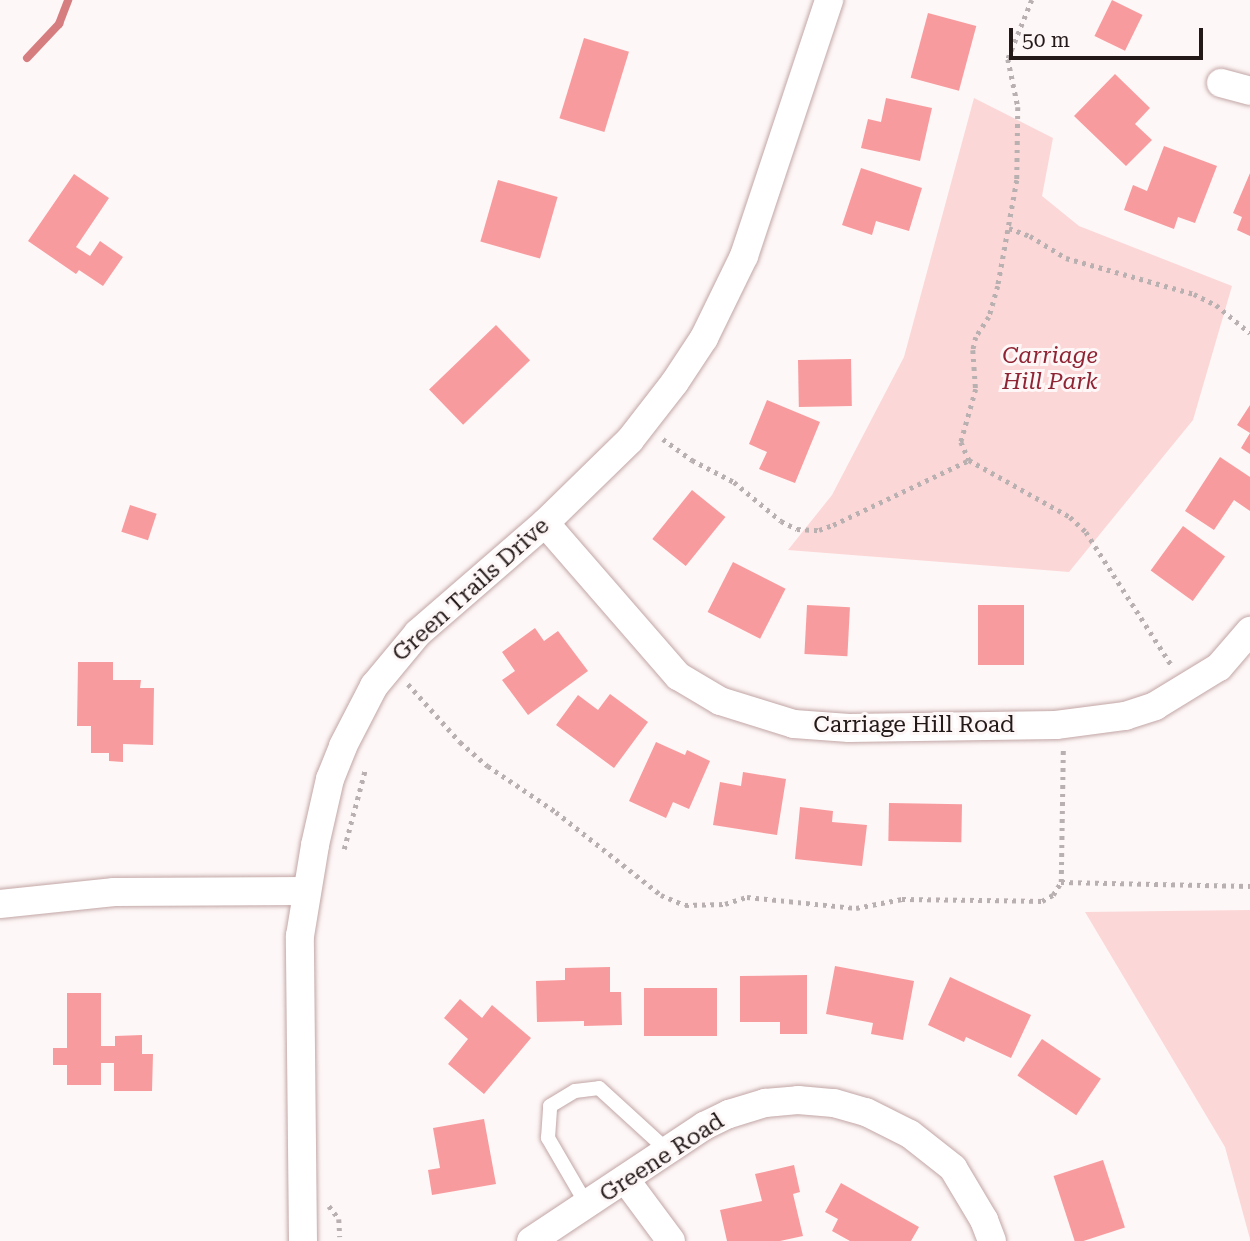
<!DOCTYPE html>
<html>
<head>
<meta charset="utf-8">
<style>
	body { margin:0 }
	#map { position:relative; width:1250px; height:1241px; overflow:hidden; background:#fef7f7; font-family:"Roboto Serif",serif }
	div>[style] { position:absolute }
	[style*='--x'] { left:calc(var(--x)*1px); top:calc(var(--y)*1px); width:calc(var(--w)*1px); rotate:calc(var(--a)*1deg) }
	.green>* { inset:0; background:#fcd7d7 }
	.stream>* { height:8px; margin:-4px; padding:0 4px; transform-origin:4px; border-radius:4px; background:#d67d80 }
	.building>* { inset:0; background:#f89b9e; transform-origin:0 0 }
	.path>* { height:4.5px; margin-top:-2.25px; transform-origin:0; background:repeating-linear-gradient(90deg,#b9b1b1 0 3.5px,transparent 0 8.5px) }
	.roads { filter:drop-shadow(0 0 2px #c2a5a5) drop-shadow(0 0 2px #c2a5a5) }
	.lane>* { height:14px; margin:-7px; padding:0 7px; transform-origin:7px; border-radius:7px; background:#fff }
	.street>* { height:28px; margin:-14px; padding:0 14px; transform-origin:14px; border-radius:14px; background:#fff }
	span { translate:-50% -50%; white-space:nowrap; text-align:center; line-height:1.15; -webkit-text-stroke:6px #fef7f7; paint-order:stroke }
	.park-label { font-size:23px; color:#8f2534; font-style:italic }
	.street-label { font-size:23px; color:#241919 }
	.scale { position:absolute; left:1009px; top:28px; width:194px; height:32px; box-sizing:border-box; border:4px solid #241919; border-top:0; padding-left:9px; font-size:21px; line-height:24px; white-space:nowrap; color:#241919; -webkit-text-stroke:5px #fef7f7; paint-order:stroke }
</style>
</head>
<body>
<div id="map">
	<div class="green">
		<div style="clip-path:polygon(974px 98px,1053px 138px,1042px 196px,1079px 226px,1232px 286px,1193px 420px,1069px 572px,788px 550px,832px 495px,904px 357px)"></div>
		<div style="clip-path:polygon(1250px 910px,1250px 1239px,1225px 1147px,1085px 912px)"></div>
	</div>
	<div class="stream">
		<div style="--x:27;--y:58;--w:47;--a:-46.7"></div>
		<div style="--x:59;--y:24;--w:26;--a:-69"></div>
	</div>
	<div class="building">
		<div style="left:1112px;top:0;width:34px;height:40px;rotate:26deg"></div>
		<div style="left:928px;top:13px;width:50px;height:67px;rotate:15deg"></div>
		<div style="left:584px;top:38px;width:47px;height:84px;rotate:17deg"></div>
		<div style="clip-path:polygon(1115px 74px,1150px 108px,1135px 124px,1152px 140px,1126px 166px,1074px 116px)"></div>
		<div style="clip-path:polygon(886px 98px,932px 108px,920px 161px,861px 148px,868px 119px,881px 122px)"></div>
		<div style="clip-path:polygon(1164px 146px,1217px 166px,1195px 223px,1178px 217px,1174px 229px,1124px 210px,1133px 185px,1147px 191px)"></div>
		<div style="clip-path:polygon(861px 168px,922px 188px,909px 231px,876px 221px,872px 235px,842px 225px)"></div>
		<div style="clip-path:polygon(1250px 173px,1250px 236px,1237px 230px,1242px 217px,1233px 213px)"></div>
		<div style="clip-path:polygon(74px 174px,109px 198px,76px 247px,90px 256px,100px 241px,123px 257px,103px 286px,79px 270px,76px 274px,28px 241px)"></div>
		<div style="left:498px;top:180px;width:62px;height:64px;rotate:16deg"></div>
		<div style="left:496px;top:325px;width:49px;height:93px;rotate:46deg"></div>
		<div style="left:851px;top:359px;width:47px;height:53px;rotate:89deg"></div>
		<div style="clip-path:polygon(767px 400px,820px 422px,795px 483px,759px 469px,767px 452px,749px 444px)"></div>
		<div style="clip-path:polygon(1250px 405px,1250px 454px,1241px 448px,1250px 433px,1237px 425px)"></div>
		<div style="clip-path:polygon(1220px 457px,1250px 477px,1250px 511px,1234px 500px,1214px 530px,1185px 511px)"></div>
		<div style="left:692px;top:490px;width:43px;height:63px;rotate:39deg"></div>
		<div style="left:130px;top:505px;width:28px;height:28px;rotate:18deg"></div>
		<div style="left:1183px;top:526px;width:52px;height:55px;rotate:36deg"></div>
		<div style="left:733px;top:562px;width:59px;height:56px;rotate:27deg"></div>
		<div style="left:807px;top:605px;width:43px;height:49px;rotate:3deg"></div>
		<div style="left:978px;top:605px;width:46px;height:60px"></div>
		<div style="clip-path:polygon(535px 628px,544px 641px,558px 631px,588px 671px,528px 715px,502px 680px,515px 671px,502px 652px)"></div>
		<div style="clip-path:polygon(78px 662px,113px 662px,113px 680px,141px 680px,140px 688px,154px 688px,153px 745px,123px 744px,123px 762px,109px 761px,109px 753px,91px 753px,91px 726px,77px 726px)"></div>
		<div style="clip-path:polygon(610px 694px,648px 722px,614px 768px,556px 725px,578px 695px,598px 710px)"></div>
		<div style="clip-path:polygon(656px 742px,685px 755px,687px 750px,710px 761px,689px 809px,673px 802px,666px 818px,629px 801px)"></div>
		<div style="clip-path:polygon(743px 772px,786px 779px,777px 835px,713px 825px,720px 782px,741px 786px)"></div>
		<div style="left:889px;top:803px;width:73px;height:38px;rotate:1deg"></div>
		<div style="clip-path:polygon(800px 807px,833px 811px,832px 822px,867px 825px,862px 866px,795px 859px)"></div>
		<div style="clip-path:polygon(835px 966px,914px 981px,903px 1040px,871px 1034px,873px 1023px,826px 1014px)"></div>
		<div style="clip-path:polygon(610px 967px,610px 992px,621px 992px,622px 1025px,584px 1026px,584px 1021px,537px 1022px,536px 981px,565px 980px,565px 968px)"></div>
		<div style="clip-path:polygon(807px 975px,807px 1034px,780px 1034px,780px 1022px,740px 1022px,740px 976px)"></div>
		<div style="clip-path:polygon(950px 977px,1031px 1015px,1011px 1058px,966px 1037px,964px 1042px,928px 1025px)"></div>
		<div style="left:717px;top:988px;width:48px;height:73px;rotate:90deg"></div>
		<div style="clip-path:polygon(67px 993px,101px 993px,101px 1046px,115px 1046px,115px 1036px,142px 1035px,142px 1054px,153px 1054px,152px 1091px,114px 1091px,114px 1063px,101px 1063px,101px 1085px,67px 1085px,67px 1065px,53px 1065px,53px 1048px,67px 1048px)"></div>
		<div style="clip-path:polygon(460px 999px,482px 1018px,492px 1005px,531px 1038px,484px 1094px,448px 1064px,468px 1039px,444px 1018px)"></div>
		<div style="left:1042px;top:1039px;width:71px;height:44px;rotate:34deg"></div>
		<div style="clip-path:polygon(484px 1119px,496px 1184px,432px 1195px,428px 1170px,440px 1168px,433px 1128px)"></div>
		<div style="left:1103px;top:1160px;width:71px;height:52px;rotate:72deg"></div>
		<div style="clip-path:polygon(794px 1165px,800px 1192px,793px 1194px,803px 1236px,780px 1241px,727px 1241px,720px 1210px,762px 1201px,755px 1174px)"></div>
		<div style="clip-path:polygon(841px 1183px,919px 1227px,911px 1241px,850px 1241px,832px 1231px,838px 1219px,825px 1212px)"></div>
	</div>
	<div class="path">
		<div style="--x:1032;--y:0;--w:64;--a:112.1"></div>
		<div style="--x:1008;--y:59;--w:49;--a:78.2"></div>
		<div style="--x:1018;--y:107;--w:73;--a:90.8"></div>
		<div style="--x:1017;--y:180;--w:108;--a:100.2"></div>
		<div style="--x:998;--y:286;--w:32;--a:106"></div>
		<div style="--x:989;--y:317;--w:24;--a:123"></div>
		<div style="--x:976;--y:337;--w:13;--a:103"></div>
		<div style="--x:973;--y:350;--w:39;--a:86"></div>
		<div style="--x:976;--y:389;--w:55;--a:105.8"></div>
		<div style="--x:961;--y:442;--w:20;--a:66"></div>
		<div style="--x:969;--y:460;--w:116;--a:29.4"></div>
		<div style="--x:1070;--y:517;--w:22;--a:43"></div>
		<div style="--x:1086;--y:532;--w:159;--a:57.3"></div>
		<div style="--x:1009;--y:228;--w:22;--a:21"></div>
		<div style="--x:1030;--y:236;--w:42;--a:31.4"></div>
		<div style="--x:1066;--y:258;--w:133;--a:15.7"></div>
		<div style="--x:1194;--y:294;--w:25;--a:27"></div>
		<div style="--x:1216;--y:305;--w:44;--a:39.5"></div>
		<div style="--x:663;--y:439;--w:36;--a:36"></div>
		<div style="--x:692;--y:460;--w:47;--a:27.6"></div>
		<div style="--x:734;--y:482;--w:61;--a:39.7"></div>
		<div style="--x:781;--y:521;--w:18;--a:27"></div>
		<div style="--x:797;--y:529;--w:22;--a:3"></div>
		<div style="--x:819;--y:530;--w:15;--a:-20"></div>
		<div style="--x:833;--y:525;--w:151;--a:-25.5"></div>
		<div style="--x:408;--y:684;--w:78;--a:48.1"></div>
		<div style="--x:460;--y:742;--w:37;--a:41"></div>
		<div style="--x:488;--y:766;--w:82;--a:34.1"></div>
		<div style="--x:556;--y:812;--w:134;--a:38.3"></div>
		<div style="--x:661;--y:895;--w:26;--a:23"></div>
		<div style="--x:685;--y:905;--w:40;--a:-1.4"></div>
		<div style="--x:725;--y:904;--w:23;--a:-18"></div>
		<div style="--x:747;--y:897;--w:110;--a:5.8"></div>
		<div style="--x:856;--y:908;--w:47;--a:-11.1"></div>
		<div style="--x:902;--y:899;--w:140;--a:0.8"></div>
		<div style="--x:1042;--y:901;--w:13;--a:-29"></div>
		<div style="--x:1053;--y:895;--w:15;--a:-58"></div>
		<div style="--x:1061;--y:882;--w:189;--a:1.2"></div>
		<div style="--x:344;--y:849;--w:82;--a:-75.1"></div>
		<div style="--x:1061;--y:882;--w:132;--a:-89.1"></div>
		<div style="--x:329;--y:1206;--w:16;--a:52"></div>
		<div style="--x:339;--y:1219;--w:18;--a:87"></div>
	</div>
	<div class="roads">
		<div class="lane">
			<div style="--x:587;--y:1205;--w:78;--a:-120.2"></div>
			<div style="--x:548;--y:1138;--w:32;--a:-86"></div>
			<div style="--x:550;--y:1106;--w:29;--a:-31"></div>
			<div style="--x:575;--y:1091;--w:24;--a:-7"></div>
			<div style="--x:599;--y:1088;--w:93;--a:42.4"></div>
		</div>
		<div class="street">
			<div style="--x:1221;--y:83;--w:30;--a:15"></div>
			<div style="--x:545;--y:523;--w:203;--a:49"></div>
			<div style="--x:678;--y:676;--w:49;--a:30.8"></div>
			<div style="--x:720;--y:701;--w:77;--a:17.3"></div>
			<div style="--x:794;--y:724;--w:55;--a:4.2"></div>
			<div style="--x:849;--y:728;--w:207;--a:-0.8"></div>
			<div style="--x:1056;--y:725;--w:70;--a:-7.4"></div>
			<div style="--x:1125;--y:716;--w:32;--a:-18"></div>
			<div style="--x:1155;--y:706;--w:75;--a:-31.4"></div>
			<div style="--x:1219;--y:667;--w:48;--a:-49.3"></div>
			<div style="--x:0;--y:904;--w:115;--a:-6"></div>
			<div style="--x:114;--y:892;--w:192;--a:-0.3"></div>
			<div style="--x:625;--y:1179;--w:77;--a:53.4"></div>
			<div style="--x:303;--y:1241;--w:305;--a:-90.6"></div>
			<div style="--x:300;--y:936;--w:92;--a:-80.6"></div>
			<div style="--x:315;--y:845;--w:68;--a:-77.2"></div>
			<div style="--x:330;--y:779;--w:35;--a:-68"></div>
			<div style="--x:343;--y:746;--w:68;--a:-62.7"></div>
			<div style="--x:374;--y:686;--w:69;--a:-50.3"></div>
			<div style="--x:418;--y:633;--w:168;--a:-40.9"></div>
			<div style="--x:545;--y:523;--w:119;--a:-44.3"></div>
			<div style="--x:630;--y:440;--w:73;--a:-52.2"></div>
			<div style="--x:675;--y:382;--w:53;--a:-56.6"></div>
			<div style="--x:704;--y:338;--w:91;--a:-64"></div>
			<div style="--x:744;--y:256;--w:270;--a:-71.6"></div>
			<div style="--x:531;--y:1241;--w:208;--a:-33.6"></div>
			<div style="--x:704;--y:1126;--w:28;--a:-26"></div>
			<div style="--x:729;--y:1114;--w:38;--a:-17"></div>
			<div style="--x:765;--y:1103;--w:33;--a:-5"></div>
			<div style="--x:798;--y:1100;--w:36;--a:5"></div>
			<div style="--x:834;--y:1103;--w:33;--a:16"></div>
			<div style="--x:866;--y:1112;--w:49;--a:26.6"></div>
			<div style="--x:910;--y:1134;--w:55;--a:38.3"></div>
			<div style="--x:953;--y:1168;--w:61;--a:59.2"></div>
			<div style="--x:984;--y:1220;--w:22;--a:69"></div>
		</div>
	</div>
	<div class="park-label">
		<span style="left:1050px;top:369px">Carriage<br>Hill Park</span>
	</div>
	<div class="street-label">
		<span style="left:471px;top:590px;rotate:-42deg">Green Trails Drive</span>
		<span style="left:914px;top:725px">Carriage Hill Road</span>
		<span style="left:662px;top:1158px;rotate:-33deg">Greene Road</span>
	</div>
	<div class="scale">50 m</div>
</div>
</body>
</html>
